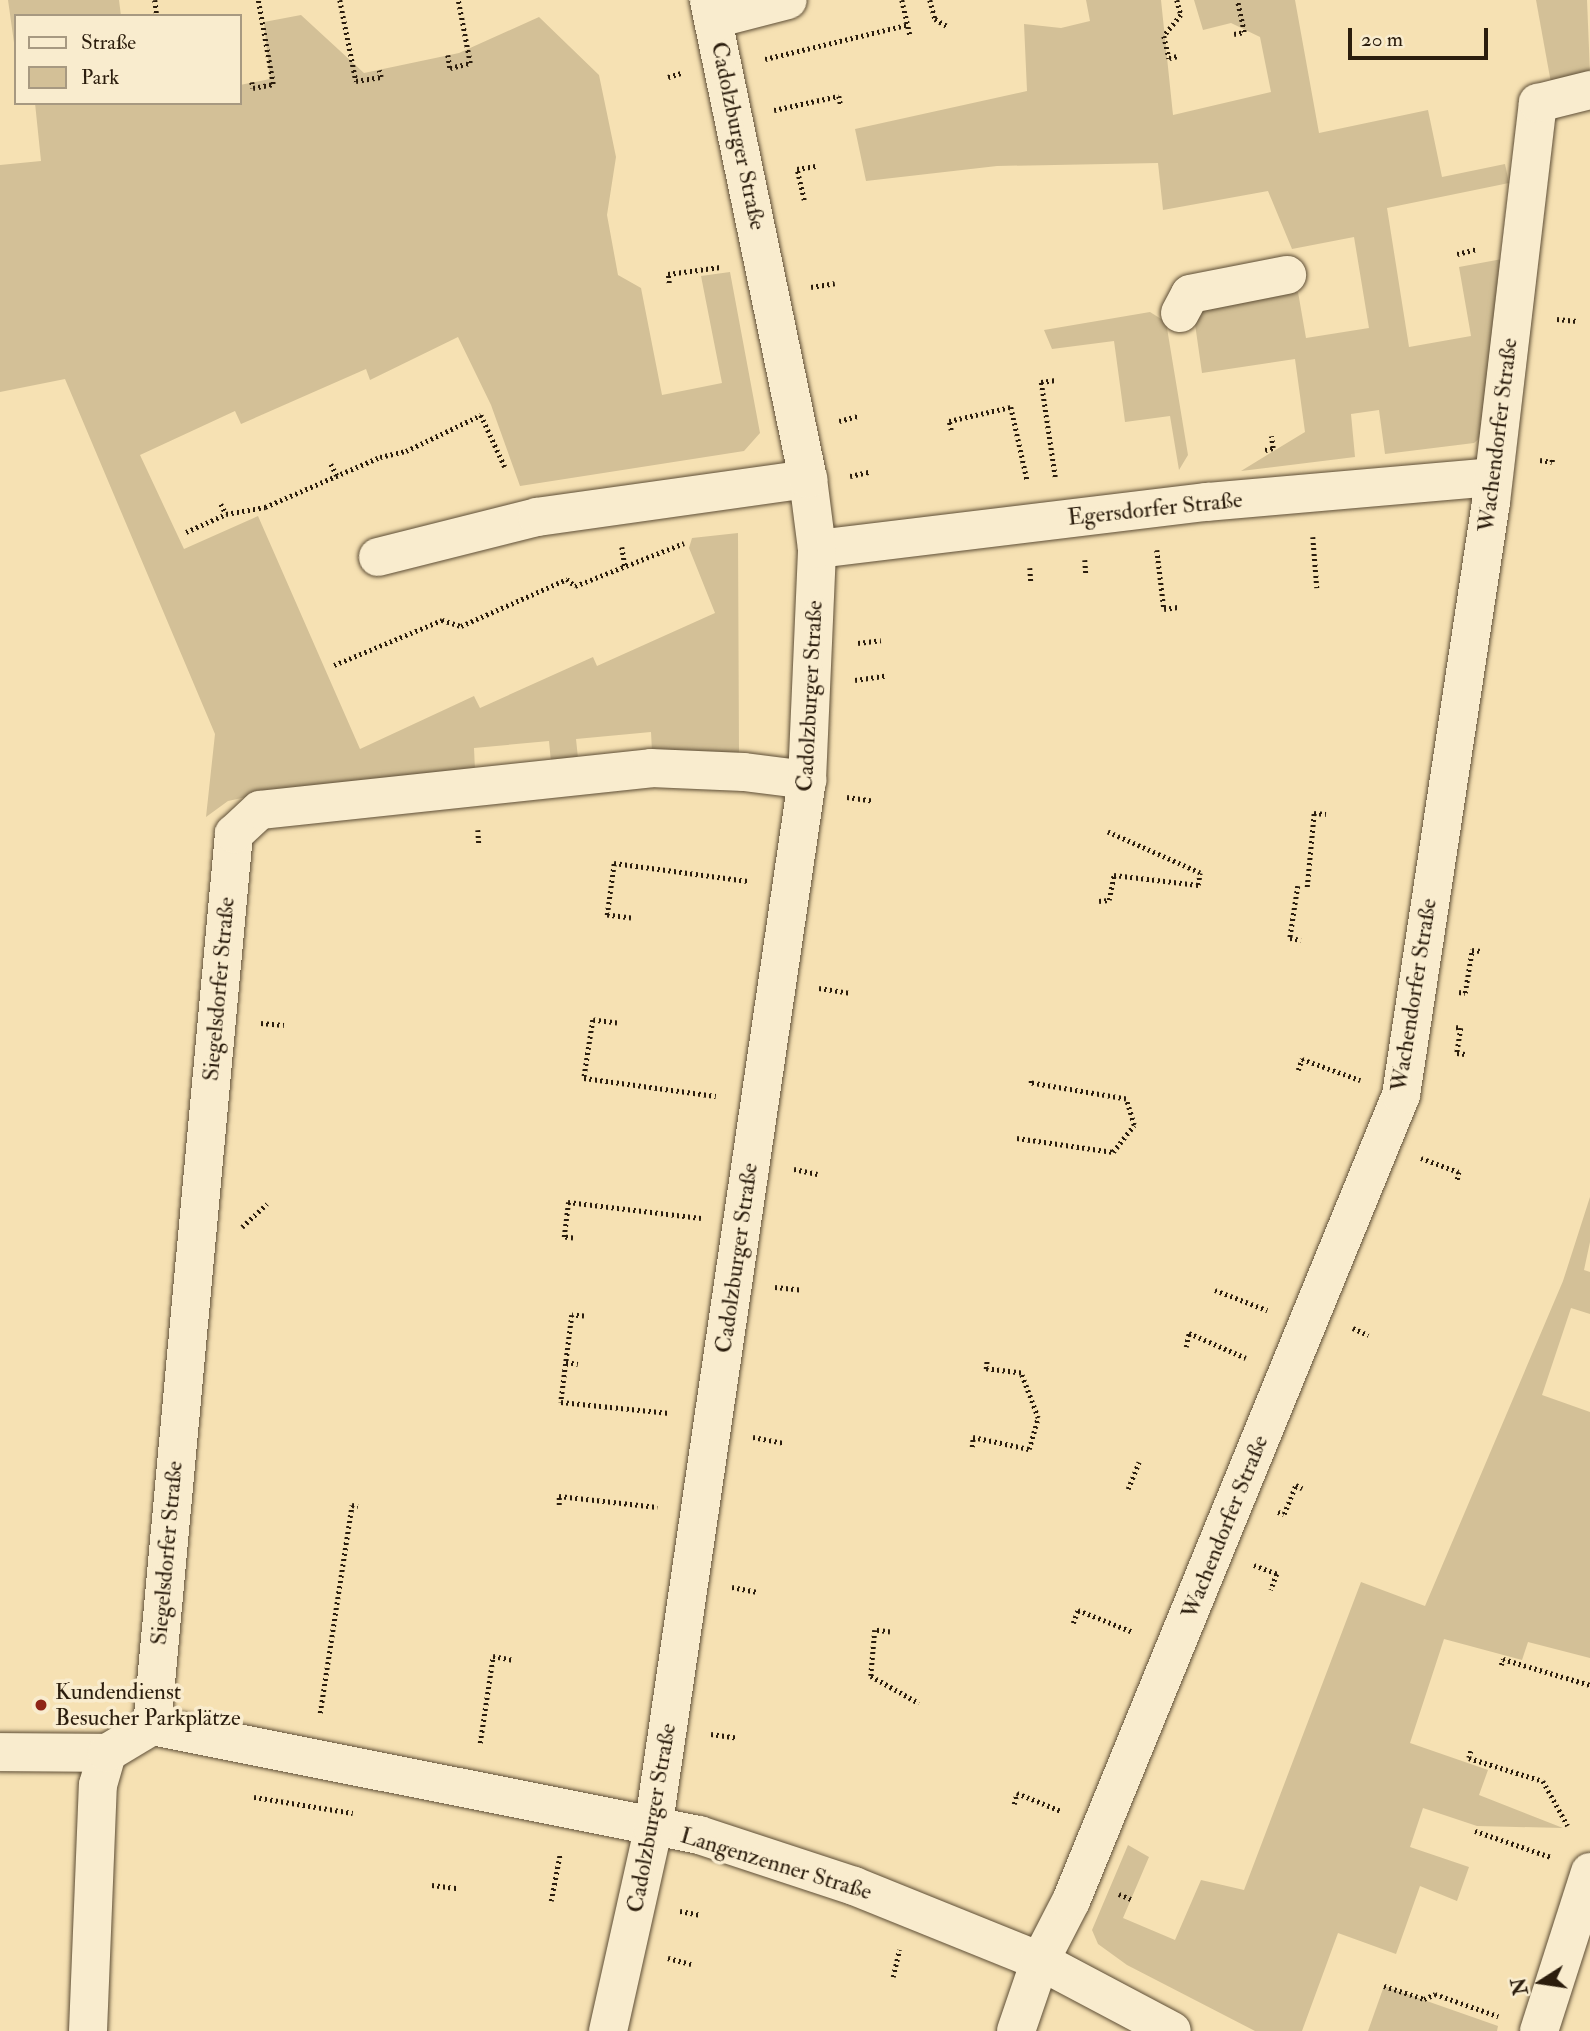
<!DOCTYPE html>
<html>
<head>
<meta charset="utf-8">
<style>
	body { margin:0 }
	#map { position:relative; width:1590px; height:2031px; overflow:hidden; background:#f6e1b3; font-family:"IM FELL Double Pica",serif }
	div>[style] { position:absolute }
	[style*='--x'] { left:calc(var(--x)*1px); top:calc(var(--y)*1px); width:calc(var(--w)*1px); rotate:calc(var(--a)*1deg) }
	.green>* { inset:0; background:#d3c097 }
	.path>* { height:4.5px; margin-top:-2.25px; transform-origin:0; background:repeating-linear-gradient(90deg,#2b1d0d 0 2px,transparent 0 5.5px) }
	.roads { filter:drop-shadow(0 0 2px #5e4e36) drop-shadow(0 0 2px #5e4e36) }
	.minor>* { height:38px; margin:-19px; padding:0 19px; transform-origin:19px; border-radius:19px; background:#f9ecce }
	.dots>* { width:19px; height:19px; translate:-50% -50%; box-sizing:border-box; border:4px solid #f9ecce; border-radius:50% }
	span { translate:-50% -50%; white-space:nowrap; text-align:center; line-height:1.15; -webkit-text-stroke:7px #f9ecce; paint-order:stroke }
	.street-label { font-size:23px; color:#2b1d0d }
	.poi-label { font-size:23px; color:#2b1d0d }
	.left { translate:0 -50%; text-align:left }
	.legend { position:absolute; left:14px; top:14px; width:228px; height:91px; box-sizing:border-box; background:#f9ecce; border:2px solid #a79981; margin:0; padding:9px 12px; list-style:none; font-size:21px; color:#2b1d0d }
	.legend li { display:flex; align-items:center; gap:14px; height:35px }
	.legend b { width:35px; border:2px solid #a79981 }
	.north { position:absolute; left:1506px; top:1947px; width:70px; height:70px; -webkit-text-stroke:5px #f9ecce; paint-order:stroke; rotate:258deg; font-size:19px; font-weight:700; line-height:28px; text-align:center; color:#2b1d0d }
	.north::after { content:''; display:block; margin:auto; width:24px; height:32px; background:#2b1d0d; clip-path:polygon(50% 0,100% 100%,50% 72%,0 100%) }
	.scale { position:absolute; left:1348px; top:28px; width:140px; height:32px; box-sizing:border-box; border:4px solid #2b1d0d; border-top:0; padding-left:9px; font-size:21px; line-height:24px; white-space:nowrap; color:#2b1d0d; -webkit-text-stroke:5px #f9ecce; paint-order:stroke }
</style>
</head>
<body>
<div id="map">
	<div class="green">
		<div style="clip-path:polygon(8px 0,119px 0,121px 16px,16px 16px,16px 57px)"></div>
		<div style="clip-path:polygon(1086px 0,1161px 0,1173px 115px,1271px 92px,1260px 37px,1231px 23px,1203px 30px,1194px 0,1295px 0,1319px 133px,1428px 110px,1442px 177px,1505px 164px,1509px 183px,1387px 208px,1409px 347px,1471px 336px,1459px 267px,1502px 259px,1482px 436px,1474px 443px,1385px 454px,1379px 410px,1351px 414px,1355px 457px,1241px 471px,1305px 432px,1295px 359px,1202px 373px,1194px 317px,1206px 305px,1298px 292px,1306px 338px,1369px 328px,1354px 237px,1292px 249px,1268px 191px,1163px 210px,1158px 163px,997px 166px,866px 181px,855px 129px,1027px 91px,1024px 24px,1061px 28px,1090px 21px)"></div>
		<div style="clip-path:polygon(1536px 0,1587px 0,1590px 73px,1551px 83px)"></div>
		<div style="clip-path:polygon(301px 15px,364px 73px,459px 53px,539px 17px,599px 75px,616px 157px,607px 215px,618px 275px,641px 288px,662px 395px,722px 383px,701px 276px,730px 272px,760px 433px,744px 451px,520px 486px,491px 405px,458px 337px,370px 380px,366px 369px,241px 424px,235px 411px,140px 455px,184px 549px,258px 516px,360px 749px,474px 696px,480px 708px,593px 657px,597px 666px,715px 613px,689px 548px,692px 538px,738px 533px,739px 753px,652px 752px,651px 732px,576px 739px,578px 758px,551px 762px,549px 741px,474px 748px,475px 770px,256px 795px,228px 801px,206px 817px,215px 734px,65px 379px,0 392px,0 165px,41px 161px,35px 103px,240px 103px,240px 85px,270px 79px,264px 22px)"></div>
		<div style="clip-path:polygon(1150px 312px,1166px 322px,1188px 455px,1179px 470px,1170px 416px,1125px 422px,1114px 341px,1052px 349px,1044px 330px)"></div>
		<div style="clip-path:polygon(1590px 1197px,1590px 1242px,1584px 1270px,1590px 1272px,1590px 1314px,1571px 1308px,1542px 1395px,1590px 1412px,1590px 1658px,1528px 1642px,1522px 1660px,1444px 1639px,1410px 1743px,1488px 1770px,1479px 1795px,1563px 1828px,1477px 1826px,1423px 1808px,1410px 1847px,1469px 1867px,1457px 1901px,1420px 1886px,1396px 1954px,1338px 1933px,1302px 2031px,1255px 2031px,1127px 1965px,1098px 1944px,1092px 1930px,1128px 1845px,1149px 1857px,1123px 1918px,1175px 1940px,1201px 1880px,1244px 1890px,1361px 1582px,1425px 1606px,1563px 1281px)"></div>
		<div style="clip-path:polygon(1384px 1986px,1498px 2026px,1497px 2031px,1368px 2031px)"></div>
	</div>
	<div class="path">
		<div style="--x:155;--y:0;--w:16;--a:83"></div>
		<div style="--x:340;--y:0;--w:83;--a:78.8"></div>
		<div style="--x:356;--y:81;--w:25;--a:-9"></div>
		<div style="--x:381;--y:77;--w:7;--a:-106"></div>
		<div style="--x:902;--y:0;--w:36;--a:77"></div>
		<div style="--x:930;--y:0;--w:20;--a:75"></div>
		<div style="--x:935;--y:19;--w:16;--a:30"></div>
		<div style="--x:1177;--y:0;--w:16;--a:75"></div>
		<div style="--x:1181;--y:15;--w:27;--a:129"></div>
		<div style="--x:1164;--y:36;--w:23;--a:77"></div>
		<div style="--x:1169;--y:58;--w:9;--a:-13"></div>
		<div style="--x:1234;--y:34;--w:10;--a:-11"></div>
		<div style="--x:1244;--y:32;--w:33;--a:-102"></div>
		<div style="--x:448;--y:55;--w:13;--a:81"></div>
		<div style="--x:450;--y:68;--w:21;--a:-14"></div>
		<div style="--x:470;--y:63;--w:64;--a:-100.8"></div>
		<div style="--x:765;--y:59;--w:146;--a:-13.5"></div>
		<div style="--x:668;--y:77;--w:14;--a:-17"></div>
		<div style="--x:252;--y:82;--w:6;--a:81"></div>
		<div style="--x:253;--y:88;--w:20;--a:-11"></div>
		<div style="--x:273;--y:84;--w:85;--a:-100.1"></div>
		<div style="--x:774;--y:110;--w:66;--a:-12.2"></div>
		<div style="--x:839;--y:96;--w:10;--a:79"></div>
		<div style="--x:804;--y:200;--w:32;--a:-103"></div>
		<div style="--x:797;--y:169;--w:19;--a:-9"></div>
		<div style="--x:1457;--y:254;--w:21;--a:-14"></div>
		<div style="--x:669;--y:283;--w:9;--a:-96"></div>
		<div style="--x:668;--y:274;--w:53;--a:-7.5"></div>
		<div style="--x:811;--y:287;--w:24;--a:-9"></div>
		<div style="--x:1557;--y:319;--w:20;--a:6"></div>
		<div style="--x:839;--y:421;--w:20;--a:-15"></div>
		<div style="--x:951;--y:430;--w:9;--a:-103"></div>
		<div style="--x:949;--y:421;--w:64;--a:-12.7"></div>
		<div style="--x:1011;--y:407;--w:74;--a:77.5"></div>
		<div style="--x:1265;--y:450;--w:8;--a:-14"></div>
		<div style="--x:1273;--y:448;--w:12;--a:-99"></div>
		<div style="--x:1540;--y:460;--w:12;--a:9"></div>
		<div style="--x:1552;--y:462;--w:4;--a:-90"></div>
		<div style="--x:331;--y:464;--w:13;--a:63"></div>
		<div style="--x:850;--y:476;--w:19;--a:-12"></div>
		<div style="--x:1055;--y:477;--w:96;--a:-98.4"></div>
		<div style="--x:1041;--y:382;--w:15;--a:-8"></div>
		<div style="--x:221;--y:504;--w:11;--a:63"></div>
		<div style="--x:186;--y:532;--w:44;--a:-24.2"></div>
		<div style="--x:226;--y:514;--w:40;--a:-10"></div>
		<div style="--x:265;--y:507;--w:125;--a:-23.5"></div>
		<div style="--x:380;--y:457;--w:27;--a:-13"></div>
		<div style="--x:406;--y:451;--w:83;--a:-25.6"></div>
		<div style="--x:481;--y:415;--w:57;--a:65.2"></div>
		<div style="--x:1313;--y:537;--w:51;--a:85.5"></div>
		<div style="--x:622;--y:547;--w:20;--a:81"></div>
		<div style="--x:1157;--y:550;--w:59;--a:83.2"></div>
		<div style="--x:1164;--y:609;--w:14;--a:-8"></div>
		<div style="--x:1085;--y:560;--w:13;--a:86"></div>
		<div style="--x:1030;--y:568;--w:13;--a:86"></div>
		<div style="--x:858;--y:643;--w:23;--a:-7"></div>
		<div style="--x:334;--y:665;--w:117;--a:-22.6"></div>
		<div style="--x:442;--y:620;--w:20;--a:18"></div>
		<div style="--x:461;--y:626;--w:116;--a:-23.9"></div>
		<div style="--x:567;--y:579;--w:11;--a:41"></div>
		<div style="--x:575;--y:586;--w:117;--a:-21.5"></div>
		<div style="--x:855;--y:680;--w:30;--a:-8"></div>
		<div style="--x:847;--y:797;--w:27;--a:8"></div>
		<div style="--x:478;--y:830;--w:13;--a:86"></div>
		<div style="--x:1298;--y:886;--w:53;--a:98.7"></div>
		<div style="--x:1290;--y:938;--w:11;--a:10"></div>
		<div style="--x:1307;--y:887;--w:74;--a:-84.6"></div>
		<div style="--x:1314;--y:813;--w:12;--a:5"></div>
		<div style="--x:1099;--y:901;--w:10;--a:-6"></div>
		<div style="--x:1109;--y:900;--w:25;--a:-79"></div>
		<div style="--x:1114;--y:875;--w:85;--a:6.8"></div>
		<div style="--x:1198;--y:885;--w:12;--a:-81"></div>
		<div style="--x:1200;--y:873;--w:101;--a:-156"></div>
		<div style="--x:631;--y:918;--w:24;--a:-173"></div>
		<div style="--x:607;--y:915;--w:52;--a:-82.3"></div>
		<div style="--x:614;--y:863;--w:135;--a:7.7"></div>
		<div style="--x:819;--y:988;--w:31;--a:9"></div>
		<div style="--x:1459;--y:992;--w:6;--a:9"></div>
		<div style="--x:1465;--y:993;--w:44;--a:-80.8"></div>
		<div style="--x:1472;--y:950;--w:9;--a:6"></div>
		<div style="--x:261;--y:1023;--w:23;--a:5"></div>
		<div style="--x:617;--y:1023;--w:24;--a:-173"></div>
		<div style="--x:593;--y:1020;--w:59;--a:98.8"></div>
		<div style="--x:584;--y:1078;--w:133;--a:7.8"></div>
		<div style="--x:1456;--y:1027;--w:5;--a:11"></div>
		<div style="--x:1461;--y:1028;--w:25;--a:99"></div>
		<div style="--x:1457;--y:1053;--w:8;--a:7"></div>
		<div style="--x:1298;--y:1070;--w:12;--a:-70"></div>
		<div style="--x:1302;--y:1059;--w:62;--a:19.9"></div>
		<div style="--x:1017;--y:1138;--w:97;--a:8.3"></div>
		<div style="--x:1113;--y:1152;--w:34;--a:-52"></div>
		<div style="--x:1134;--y:1125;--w:27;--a:-107"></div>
		<div style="--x:1126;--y:1099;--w:96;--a:-170.4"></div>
		<div style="--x:1031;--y:1083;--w:5;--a:-90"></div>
		<div style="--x:1421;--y:1158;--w:40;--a:20.2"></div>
		<div style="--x:1459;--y:1172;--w:10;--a:101"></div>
		<div style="--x:794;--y:1169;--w:24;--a:12"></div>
		<div style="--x:242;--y:1227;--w:34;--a:-43"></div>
		<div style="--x:573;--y:1238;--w:9;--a:-174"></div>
		<div style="--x:564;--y:1237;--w:35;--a:-83"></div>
		<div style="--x:568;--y:1202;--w:134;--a:6.9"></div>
		<div style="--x:775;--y:1287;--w:27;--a:6"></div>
		<div style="--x:1215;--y:1290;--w:56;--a:21"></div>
		<div style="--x:584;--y:1316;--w:12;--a:-175"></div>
		<div style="--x:572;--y:1315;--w:88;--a:97.2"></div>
		<div style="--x:561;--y:1402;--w:109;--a:5.8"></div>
		<div style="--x:1353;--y:1328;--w:17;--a:25"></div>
		<div style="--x:1186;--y:1347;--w:14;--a:-78"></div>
		<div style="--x:1189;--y:1333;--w:62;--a:23.7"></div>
		<div style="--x:566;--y:1362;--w:12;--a:9"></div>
		<div style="--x:753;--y:1437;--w:31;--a:11"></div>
		<div style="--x:972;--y:1447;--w:10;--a:-84"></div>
		<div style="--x:973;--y:1437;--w:57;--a:12.1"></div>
		<div style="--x:1029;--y:1449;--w:32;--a:-74"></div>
		<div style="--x:1038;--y:1418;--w:48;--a:-110.7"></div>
		<div style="--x:1021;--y:1373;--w:35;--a:-173"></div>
		<div style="--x:986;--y:1369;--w:10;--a:-84"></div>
		<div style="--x:1128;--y:1489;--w:29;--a:-68"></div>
		<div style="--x:559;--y:1505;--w:9;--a:-90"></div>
		<div style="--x:559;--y:1496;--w:99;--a:6.4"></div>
		<div style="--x:1278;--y:1512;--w:6;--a:18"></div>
		<div style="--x:1284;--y:1514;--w:31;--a:-68"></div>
		<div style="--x:1296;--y:1485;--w:7;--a:27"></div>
		<div style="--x:1254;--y:1565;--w:25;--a:21"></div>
		<div style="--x:1277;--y:1574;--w:17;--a:111"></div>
		<div style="--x:732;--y:1587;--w:26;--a:11"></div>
		<div style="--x:1073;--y:1623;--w:14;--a:-69"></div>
		<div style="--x:1078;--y:1610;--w:59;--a:21.8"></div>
		<div style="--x:890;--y:1632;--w:15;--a:-172"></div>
		<div style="--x:875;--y:1630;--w:46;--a:95"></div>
		<div style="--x:871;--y:1676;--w:55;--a:29.4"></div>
		<div style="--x:1501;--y:1665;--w:6;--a:-72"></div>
		<div style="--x:1503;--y:1659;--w:91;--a:16.6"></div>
		<div style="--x:320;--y:1713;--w:210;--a:-81.3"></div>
		<div style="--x:352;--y:1505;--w:6;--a:9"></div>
		<div style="--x:711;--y:1734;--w:27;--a:8"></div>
		<div style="--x:480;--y:1743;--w:88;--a:-81.5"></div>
		<div style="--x:493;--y:1656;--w:21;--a:11"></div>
		<div style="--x:1471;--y:1751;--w:7;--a:106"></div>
		<div style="--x:1469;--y:1758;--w:77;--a:17.3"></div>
		<div style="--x:1543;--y:1781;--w:51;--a:60.9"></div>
		<div style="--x:254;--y:1797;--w:100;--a:9.2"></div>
		<div style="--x:1014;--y:1804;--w:11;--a:-75"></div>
		<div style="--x:1017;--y:1793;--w:48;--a:22.2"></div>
		<div style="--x:1475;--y:1831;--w:80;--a:18.9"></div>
		<div style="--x:432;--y:1885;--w:26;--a:7"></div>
		<div style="--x:1119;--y:1894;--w:13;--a:23"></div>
		<div style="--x:551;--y:1901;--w:48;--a:-79.2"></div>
		<div style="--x:680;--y:1911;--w:20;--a:11"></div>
		<div style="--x:668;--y:1958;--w:24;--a:15"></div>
		<div style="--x:893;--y:1977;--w:28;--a:-77"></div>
		<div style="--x:1384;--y:1986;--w:42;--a:18"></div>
		<div style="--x:1424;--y:1999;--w:12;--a:-24"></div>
		<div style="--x:1435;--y:1994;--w:67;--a:19.2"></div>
	</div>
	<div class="roads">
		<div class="minor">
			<div style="--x:714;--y:19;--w:76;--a:-14.4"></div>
			<div style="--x:1180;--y:313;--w:21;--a:-62"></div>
			<div style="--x:1190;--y:294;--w:99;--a:-11.1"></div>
			<div style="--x:817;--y:549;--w:393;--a:-6.9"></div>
			<div style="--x:1207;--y:502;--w:287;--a:-5"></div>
			<div style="--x:378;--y:557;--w:164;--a:-14.1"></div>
			<div style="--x:537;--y:517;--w:274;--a:-8"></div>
			<div style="--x:152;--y:1726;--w:896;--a:-84.75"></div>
			<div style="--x:234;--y:834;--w:35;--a:-43"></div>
			<div style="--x:260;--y:810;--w:393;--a:-6.1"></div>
			<div style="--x:651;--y:768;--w:93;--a:2.5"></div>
			<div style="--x:744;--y:772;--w:64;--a:7.2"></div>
			<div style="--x:152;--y:1726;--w:558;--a:11.27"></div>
			<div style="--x:699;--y:1835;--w:163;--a:18.2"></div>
			<div style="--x:854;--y:1886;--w:201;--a:22"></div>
			<div style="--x:1040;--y:1961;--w:149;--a:27.9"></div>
			<div style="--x:0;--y:1752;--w:107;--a:0.5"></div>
			<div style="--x:88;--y:2031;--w:246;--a:-87.7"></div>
			<div style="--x:98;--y:1785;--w:33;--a:-74"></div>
			<div style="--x:107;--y:1753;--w:52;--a:-31"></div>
			<div style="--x:608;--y:2031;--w:207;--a:-77.4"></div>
			<div style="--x:653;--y:1829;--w:1060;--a:-81.65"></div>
			<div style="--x:807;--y:780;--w:231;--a:-87.5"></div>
			<div style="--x:817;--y:549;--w:71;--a:-97.3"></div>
			<div style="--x:808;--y:479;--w:489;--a:-101.7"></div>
			<div style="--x:1016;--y:2031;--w:74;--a:-71.1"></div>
			<div style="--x:1040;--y:1961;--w:68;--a:-62.7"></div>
			<div style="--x:1071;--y:1901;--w:871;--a:-67.73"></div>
			<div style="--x:1401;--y:1095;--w:600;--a:-81.37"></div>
			<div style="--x:1491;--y:502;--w:402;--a:-83.3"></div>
			<div style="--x:1538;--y:103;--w:54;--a:-14"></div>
			<div style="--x:1539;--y:2031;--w:167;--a:-72.2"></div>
		</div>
	</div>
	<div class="dots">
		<div style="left:41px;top:1705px;background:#8f2418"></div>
	</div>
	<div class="street-label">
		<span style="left:738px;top:136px;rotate:78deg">Cadolzburger Straße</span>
		<span style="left:1498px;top:435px;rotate:-83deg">Wachendorfer Straße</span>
		<span style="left:1155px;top:509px;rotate:-6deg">Egersdorfer Straße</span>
		<span style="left:810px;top:696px;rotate:-87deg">Cadolzburger Straße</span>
		<span style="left:219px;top:989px;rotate:-85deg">Siegelsdorfer Straße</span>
		<span style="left:1414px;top:995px;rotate:-81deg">Wachendorfer Straße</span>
		<span style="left:737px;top:1258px;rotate:-82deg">Cadolzburger Straße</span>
		<span style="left:1225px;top:1527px;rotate:-68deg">Wachendorfer Straße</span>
		<span style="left:167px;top:1553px;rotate:-85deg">Siegelsdorfer Straße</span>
		<span style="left:652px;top:1818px;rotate:-80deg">Cadolzburger Straße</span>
		<span style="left:776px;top:1864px;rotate:17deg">Langenzenner Straße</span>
	</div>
	<div class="poi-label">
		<span class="left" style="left:55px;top:1705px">Kundendienst<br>Besucher Parkplätze</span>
	</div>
	<ul class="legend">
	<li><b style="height:9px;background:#f9ecce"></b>Straße</li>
	<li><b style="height:19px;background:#d3c097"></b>Park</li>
	</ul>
	<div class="north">N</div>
	<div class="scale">20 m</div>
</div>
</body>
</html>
